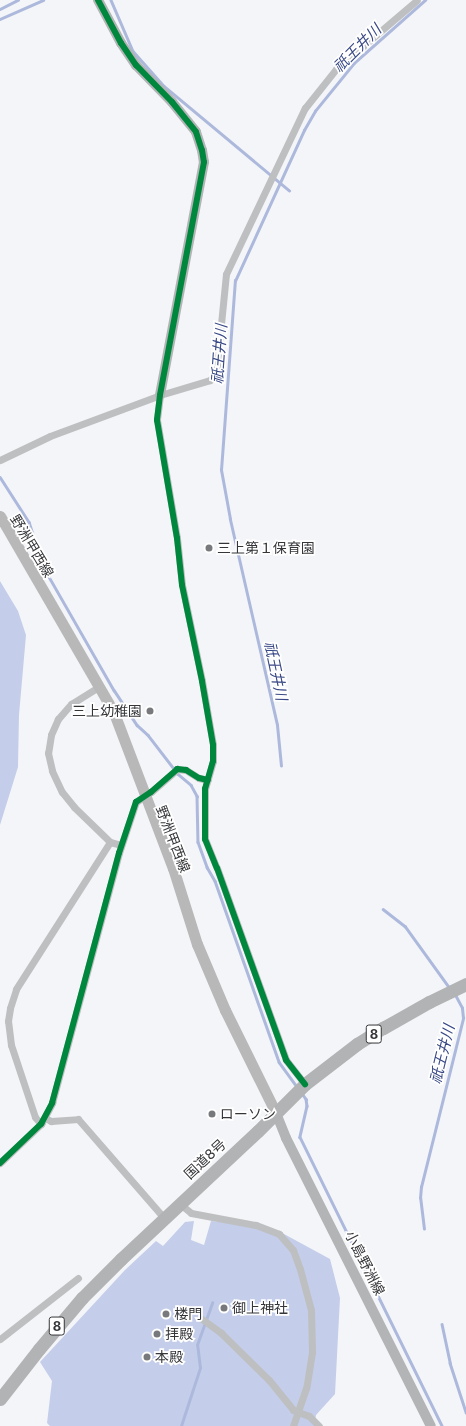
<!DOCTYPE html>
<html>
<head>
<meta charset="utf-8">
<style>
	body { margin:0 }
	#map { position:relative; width:466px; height:1426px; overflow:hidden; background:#f4f5f8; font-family:Inter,"Noto Sans JP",sans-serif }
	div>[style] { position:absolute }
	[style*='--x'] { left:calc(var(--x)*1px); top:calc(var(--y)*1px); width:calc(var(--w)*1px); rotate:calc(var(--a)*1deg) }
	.forest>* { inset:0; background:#c4ceea }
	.stream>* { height:2.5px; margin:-1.25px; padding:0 1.25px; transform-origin:1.25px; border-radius:1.25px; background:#adb9dc }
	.street>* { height:7px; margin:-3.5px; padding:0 3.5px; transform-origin:3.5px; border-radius:3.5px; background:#bebfc0 }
	.secondary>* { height:10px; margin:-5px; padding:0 5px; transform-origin:5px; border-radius:5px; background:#b3b4b6 }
	.primary>* { height:11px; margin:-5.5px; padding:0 5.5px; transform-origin:5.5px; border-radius:5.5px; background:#b8b8b9 }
	.highway>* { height:13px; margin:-6.5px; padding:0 6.5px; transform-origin:6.5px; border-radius:6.5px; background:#b2b3b4 }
	.cycleway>* { height:6px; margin:-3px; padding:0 3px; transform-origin:3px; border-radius:3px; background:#00873e }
	.dots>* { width:11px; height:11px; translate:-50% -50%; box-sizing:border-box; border:2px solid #fff; border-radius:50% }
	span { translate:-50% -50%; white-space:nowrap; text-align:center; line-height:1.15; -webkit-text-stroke:3.5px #fff; paint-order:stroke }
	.shield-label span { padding:1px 3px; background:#fff; border:1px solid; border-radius:3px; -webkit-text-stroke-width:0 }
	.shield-label { font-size:13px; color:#353639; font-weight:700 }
	.street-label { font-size:14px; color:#353639 }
	.poi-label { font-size:14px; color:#353639 }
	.left { translate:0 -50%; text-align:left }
	.right { translate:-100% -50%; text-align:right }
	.water-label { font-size:15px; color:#394986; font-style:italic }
</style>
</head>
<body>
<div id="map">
	<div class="forest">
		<div style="clip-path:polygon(0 581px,18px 611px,26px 635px,19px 715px,18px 767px,0 825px)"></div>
		<div style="clip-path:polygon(194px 1221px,191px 1240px,204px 1245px,211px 1221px,248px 1224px,284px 1234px,330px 1259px,340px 1298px,335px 1394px,316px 1415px,314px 1426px,50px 1426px,47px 1423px,52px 1381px,40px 1362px,125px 1270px,156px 1241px,163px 1246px,185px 1222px)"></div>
	</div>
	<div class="stream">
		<div style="--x:111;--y:0;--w:56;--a:66.7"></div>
		<div style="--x:133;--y:51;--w:47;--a:48.5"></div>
		<div style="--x:164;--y:86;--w:163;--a:39.8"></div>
		<div style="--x:0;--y:9;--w:20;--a:-27"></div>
		<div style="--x:0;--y:19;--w:47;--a:-23.8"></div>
		<div style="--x:0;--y:477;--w:54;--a:57.2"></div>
		<div style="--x:29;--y:522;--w:48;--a:71.9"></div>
		<div style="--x:44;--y:568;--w:141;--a:60.2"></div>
		<div style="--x:114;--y:690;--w:42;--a:56.7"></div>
		<div style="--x:137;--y:725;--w:15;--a:42"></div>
		<div style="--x:148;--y:735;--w:49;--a:52.4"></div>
		<div style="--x:178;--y:774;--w:17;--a:40"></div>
		<div style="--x:191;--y:785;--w:13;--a:61"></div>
		<div style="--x:197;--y:796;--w:46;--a:88.8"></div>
		<div style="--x:198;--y:842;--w:27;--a:70"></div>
		<div style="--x:207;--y:867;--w:16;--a:60"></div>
		<div style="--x:215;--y:881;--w:192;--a:70.5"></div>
		<div style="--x:279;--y:1062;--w:31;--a:54"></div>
		<div style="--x:281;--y:766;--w:41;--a:-95.6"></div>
		<div style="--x:277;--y:725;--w:211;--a:-102.9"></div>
		<div style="--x:230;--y:519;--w:50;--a:-100.4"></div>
		<div style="--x:221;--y:470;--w:190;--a:-85.8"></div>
		<div style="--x:235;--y:281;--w:166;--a:-65.4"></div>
		<div style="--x:304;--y:130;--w:22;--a:-60"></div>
		<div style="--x:315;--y:111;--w:62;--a:-50.9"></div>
		<div style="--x:354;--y:63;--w:95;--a:-41.6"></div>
		<div style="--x:383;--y:909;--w:28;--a:38"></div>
		<div style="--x:405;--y:926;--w:75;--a:54.2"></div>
		<div style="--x:301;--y:1092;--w:9;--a:54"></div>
		<div style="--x:306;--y:1099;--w:7;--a:82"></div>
		<div style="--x:307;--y:1106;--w:32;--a:103"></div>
		<div style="--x:300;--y:1137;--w:322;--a:63.8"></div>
		<div style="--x:424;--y:1229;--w:31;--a:-97"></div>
		<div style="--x:420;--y:1198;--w:11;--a:-85"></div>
		<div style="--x:421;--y:1187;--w:174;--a:-76"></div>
		<div style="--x:463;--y:1018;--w:10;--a:-96"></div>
		<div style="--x:462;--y:1008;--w:15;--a:-118"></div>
		<div style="--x:442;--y:1324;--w:40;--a:78"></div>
		<div style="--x:450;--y:1363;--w:52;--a:71.9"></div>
		<div style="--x:181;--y:1426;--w:61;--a:-71.9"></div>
		<div style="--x:200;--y:1368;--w:23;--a:-97"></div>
		<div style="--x:197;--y:1345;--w:45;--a:-70.3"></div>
	</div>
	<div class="street">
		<div style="--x:160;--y:395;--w:25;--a:97"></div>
		<div style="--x:157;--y:420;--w:120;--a:80.4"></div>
		<div style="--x:177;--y:538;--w:47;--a:83.9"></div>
		<div style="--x:182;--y:585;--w:98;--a:78.2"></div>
		<div style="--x:202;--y:681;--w:65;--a:80.2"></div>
		<div style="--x:213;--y:745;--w:16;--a:90"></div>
		<div style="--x:213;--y:761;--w:29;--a:106"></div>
		<div style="--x:205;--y:789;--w:50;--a:90"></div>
		<div style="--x:205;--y:839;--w:31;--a:68"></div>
		<div style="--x:217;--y:868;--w:204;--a:70.2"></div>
		<div style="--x:286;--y:1060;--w:31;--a:52"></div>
		<div style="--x:0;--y:460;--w:55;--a:-25.6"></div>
		<div style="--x:50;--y:436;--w:117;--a:-20.4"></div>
		<div style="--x:160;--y:395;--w:52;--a:-16.7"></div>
		<div style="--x:210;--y:380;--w:8;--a:-45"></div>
		<div style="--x:216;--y:374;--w:100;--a:-84.3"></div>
		<div style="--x:226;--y:274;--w:184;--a:-64.6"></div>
		<div style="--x:305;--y:108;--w:50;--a:-51.5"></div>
		<div style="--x:336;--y:69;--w:106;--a:-40.4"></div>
		<div style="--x:100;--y:686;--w:34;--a:148"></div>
		<div style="--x:71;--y:704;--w:20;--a:131"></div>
		<div style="--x:58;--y:719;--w:17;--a:114"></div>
		<div style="--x:51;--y:735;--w:18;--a:99"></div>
		<div style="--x:48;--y:753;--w:18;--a:77"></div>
		<div style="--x:52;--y:771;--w:23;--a:65"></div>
		<div style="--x:62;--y:792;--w:19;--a:51"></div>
		<div style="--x:74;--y:807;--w:50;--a:44.2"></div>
		<div style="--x:110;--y:842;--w:11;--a:15"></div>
		<div style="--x:45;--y:1118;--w:7;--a:27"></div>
		<div style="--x:51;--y:1121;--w:27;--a:-4"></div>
		<div style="--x:78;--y:1119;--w:131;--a:49"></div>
		<div style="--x:41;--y:1124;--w:9;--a:-131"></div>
		<div style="--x:35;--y:1117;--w:76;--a:-108.4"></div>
		<div style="--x:11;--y:1045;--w:24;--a:-97"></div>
		<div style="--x:8;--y:1021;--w:13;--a:-81"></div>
		<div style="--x:10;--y:1008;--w:20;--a:-72"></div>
		<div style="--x:16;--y:989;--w:174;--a:-57.4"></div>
		<div style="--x:0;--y:1163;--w:57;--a:-43.6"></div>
		<div style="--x:41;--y:1124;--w:24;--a:-62"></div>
		<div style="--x:52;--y:1103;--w:259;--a:-75"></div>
		<div style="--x:119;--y:853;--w:54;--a:-71.6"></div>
		<div style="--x:136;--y:802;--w:18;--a:-34"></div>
		<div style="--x:151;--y:792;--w:35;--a:-41"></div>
		<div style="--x:177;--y:769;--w:9;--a:6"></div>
		<div style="--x:186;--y:770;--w:15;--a:32"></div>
		<div style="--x:199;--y:778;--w:9;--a:13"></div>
		<div style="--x:180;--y:1204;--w:14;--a:39"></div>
		<div style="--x:191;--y:1213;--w:66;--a:10.5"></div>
		<div style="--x:256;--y:1225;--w:25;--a:21"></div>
		<div style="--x:279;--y:1234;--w:21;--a:49"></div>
		<div style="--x:293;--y:1250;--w:20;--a:70"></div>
		<div style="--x:300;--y:1269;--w:42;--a:75"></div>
		<div style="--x:311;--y:1310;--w:42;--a:88.6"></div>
		<div style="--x:312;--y:1352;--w:36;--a:99"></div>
		<div style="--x:306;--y:1388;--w:40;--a:108.9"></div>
		<div style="--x:202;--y:1319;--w:24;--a:36"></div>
		<div style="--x:221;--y:1333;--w:67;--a:44.4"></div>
		<div style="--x:269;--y:1380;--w:38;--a:51"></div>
		<div style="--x:293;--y:1410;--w:17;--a:21"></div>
		<div style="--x:309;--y:1416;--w:14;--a:45"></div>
		<div style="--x:0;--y:1339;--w:99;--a:-38"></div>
	</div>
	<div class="secondary">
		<div style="--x:98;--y:0;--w:49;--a:61.9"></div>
		<div style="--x:121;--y:43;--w:27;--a:56"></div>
		<div style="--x:136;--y:65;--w:52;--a:45.8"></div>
		<div style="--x:172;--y:102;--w:38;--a:51"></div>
		<div style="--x:196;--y:132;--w:19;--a:72"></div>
		<div style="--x:202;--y:150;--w:12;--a:81"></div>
		<div style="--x:204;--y:162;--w:237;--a:100.7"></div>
		<div style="--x:276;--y:1113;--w:27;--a:68"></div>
		<div style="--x:286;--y:1138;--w:322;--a:63.3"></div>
	</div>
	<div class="primary">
		<div style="--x:0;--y:516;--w:228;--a:59.9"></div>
		<div style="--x:114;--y:713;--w:166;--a:69.2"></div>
		<div style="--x:173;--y:868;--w:80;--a:72.5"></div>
		<div style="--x:197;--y:944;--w:72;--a:67"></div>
		<div style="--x:225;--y:1010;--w:115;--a:63.7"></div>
	</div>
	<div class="highway">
		<div style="--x:0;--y:1399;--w:63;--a:-52"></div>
		<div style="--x:39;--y:1349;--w:67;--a:-49.9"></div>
		<div style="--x:82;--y:1298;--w:55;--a:-45"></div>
		<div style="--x:121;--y:1259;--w:187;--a:-43.1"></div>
		<div style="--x:258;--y:1131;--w:66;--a:-45"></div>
		<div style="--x:305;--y:1084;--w:66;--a:-37.6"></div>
		<div style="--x:357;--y:1044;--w:31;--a:-32"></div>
		<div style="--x:383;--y:1028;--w:53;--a:-29.5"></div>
		<div style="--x:429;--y:1002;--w:41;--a:-25.9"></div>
	</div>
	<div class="cycleway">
		<div style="--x:98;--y:0;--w:49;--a:61.9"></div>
		<div style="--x:121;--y:43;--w:27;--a:56"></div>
		<div style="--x:136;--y:65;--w:52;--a:45.8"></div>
		<div style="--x:172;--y:102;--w:38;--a:51"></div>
		<div style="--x:196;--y:132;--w:19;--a:72"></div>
		<div style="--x:202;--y:150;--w:12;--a:81"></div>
		<div style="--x:204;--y:162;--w:237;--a:100.7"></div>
		<div style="--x:160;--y:395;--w:25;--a:97"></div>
		<div style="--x:157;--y:420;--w:120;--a:80.4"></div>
		<div style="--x:177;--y:538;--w:47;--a:83.9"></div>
		<div style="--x:182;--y:585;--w:98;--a:78.2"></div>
		<div style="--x:202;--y:681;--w:65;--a:80.2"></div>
		<div style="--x:213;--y:745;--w:16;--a:90"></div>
		<div style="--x:213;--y:761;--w:29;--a:106"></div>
		<div style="--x:205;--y:789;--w:50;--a:90"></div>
		<div style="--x:205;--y:839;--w:31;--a:68"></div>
		<div style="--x:217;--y:868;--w:204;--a:70.2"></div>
		<div style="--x:286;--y:1060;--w:31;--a:52"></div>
		<div style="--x:0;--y:1163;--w:57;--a:-43.6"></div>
		<div style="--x:41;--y:1124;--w:24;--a:-62"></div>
		<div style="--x:52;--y:1103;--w:259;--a:-75"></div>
		<div style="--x:119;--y:853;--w:54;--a:-71.6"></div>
		<div style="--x:136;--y:802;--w:18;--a:-34"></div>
		<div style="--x:151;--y:792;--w:35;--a:-41"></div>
		<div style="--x:177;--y:769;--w:9;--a:6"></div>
		<div style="--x:186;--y:770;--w:15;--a:32"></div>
		<div style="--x:199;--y:778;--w:9;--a:13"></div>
	</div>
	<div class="dots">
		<div style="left:209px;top:548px;background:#78797c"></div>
		<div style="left:150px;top:711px;background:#78797c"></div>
		<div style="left:212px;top:1114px;background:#78797c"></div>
		<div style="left:224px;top:1308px;background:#78797c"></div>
		<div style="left:166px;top:1314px;background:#78797c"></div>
		<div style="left:157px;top:1334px;background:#78797c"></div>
		<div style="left:147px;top:1357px;background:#78797c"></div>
	</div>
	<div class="shield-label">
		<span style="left:374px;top:1034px">8</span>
		<span style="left:57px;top:1326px">8</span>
	</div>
	<div class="street-label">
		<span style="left:32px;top:546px;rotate:59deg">野洲甲西線</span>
		<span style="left:173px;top:839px;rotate:69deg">野洲甲西線</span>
		<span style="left:205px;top:1159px;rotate:-43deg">国道8号</span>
		<span style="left:365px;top:1263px;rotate:63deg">小島野洲線</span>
	</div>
	<div class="poi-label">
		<span class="left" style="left:217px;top:548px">三上第１保育園</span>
		<span class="right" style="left:142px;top:711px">三上幼稚園</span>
		<span class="left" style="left:220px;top:1114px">ローソン</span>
		<span class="left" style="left:232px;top:1308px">御上神社</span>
		<span class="left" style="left:174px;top:1314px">楼門</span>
		<span class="left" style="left:165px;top:1334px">拝殿</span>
		<span class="left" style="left:155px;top:1357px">本殿</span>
	</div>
	<div class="water-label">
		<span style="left:357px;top:48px;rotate:-45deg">祇王井川</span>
		<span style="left:219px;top:354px;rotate:-86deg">祇王井川</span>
		<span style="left:276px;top:671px;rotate:78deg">祇王井川</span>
		<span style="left:442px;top:1054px;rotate:-76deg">祇王井川</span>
	</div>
</div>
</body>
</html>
